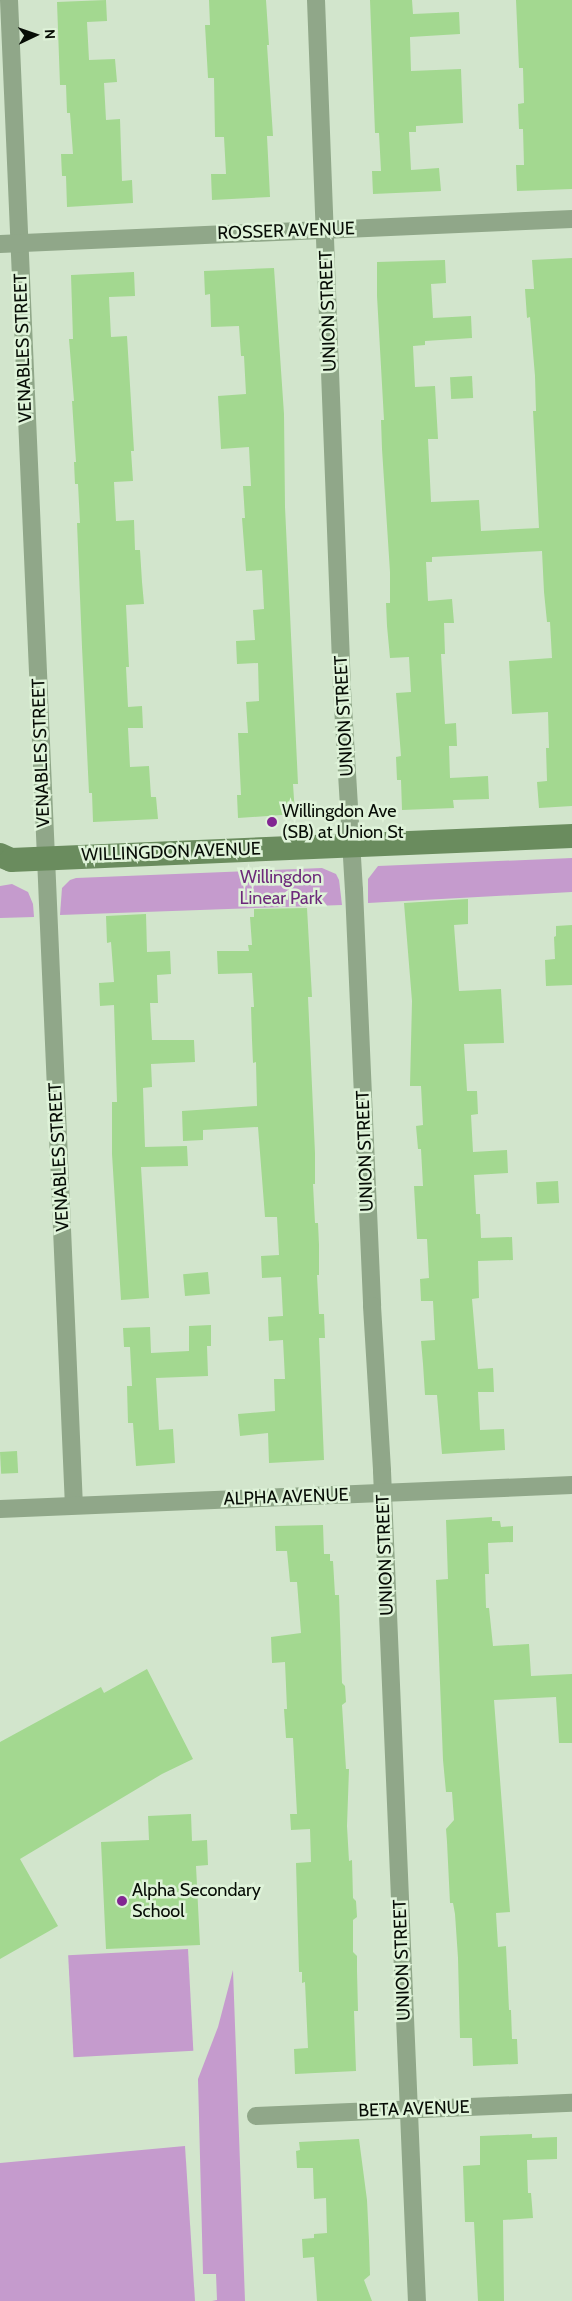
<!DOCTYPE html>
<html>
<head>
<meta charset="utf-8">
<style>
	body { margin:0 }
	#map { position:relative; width:572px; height:2301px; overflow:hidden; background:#d2e5cc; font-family:Cabin,sans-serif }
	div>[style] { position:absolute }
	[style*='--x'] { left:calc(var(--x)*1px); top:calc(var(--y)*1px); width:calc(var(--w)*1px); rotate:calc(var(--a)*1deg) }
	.green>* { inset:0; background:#c59bcd; transform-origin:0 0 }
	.building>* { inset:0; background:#a3d890; transform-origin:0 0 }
	.minor>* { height:18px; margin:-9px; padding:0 9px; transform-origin:9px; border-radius:9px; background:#90a789 }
	.secondary>* { height:24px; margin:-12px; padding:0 12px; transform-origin:12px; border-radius:12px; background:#6a8c5e }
	.dots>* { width:14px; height:14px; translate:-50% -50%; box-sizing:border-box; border:2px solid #dff3d9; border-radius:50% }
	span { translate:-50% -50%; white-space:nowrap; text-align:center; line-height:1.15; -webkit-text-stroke:5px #dff3d9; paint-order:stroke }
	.street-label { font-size:18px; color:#070d06 }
	.poi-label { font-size:18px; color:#070d06 }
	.left { translate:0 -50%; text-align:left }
	.park-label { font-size:18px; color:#6d2a7a }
	.north { position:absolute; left:10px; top:10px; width:50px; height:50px; -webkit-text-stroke:4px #dff3d9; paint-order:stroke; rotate:87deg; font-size:14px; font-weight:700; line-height:20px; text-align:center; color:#070d06 }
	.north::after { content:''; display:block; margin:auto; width:18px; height:22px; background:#070d06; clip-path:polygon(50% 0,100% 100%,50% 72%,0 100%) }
</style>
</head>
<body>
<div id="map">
	<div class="green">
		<div style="clip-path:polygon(572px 858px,572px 892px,368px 903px,368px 879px,378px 866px)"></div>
		<div style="clip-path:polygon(322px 868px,336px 874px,339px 880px,342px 905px,60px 915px,62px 888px,70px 880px,76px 878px)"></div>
		<div style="clip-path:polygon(12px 884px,28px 892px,33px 904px,34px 917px,0 918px,0 886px)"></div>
		<div style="left:188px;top:1949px;width:102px;height:120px;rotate:87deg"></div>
		<div style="clip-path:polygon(233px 1970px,245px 2301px,212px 2301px,217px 2300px,216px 2274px,203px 2274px,198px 2079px,218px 2027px)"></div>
		<div style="clip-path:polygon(185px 2146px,195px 2301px,0 2301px,0 2163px)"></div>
	</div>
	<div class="building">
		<div style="clip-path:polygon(106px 0,107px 21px,87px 22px,89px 60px,115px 59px,117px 82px,104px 83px,106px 120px,120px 119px,122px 181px,132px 180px,133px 203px,67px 207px,66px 176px,62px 176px,61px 154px,73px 154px,70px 113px,67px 113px,66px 85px,60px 85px,57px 2px)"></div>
		<div style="clip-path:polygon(209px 0,266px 0,269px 45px,267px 45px,273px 136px,267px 136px,270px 197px,212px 200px,211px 174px,226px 174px,224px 137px,215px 137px,214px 78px,208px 78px,205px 25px,210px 25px)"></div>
		<div style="clip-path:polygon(370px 0,412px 0,413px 14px,459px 12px,460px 34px,410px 37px,410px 38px,411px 71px,461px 69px,463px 123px,416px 126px,416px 132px,409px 132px,411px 170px,439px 168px,441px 191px,373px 194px,372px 171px,381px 171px,379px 133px,375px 133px)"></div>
		<div style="clip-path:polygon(516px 0,572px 0,572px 189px,517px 191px,516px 165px,524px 165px,523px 129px,519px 129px,518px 104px,524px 103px,523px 68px,519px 68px)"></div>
		<div style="clip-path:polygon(572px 258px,572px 806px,539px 808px,537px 782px,547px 781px,546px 748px,549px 748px,548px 712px,512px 714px,509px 661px,552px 658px,550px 622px,547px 622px,544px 592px,542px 551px,432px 557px,432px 562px,426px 562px,428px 601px,452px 599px,454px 623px,444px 623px,445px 654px,441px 654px,445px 724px,456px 723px,457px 746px,449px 746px,450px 778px,488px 776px,489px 799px,453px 800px,454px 808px,402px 810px,401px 780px,397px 780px,396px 757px,401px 756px,396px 693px,411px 692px,409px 657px,390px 658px,387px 626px,386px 603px,390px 603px,390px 572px,382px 449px,381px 420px,384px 420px,377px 296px,377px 262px,445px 260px,446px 283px,431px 284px,433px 318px,471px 316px,472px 338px,425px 341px,425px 345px,413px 346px,415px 387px,435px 386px,438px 439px,428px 439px,431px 502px,479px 500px,481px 531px,539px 528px,533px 411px,536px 411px,535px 376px,530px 317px,527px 318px,525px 289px,534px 289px,532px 260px)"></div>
		<div style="clip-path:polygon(274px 268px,284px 414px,285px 507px,298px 784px,293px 784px,295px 814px,238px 818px,237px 795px,241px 795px,238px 733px,248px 733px,246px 702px,259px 701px,258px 663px,237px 664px,236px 641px,255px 640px,253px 610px,264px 609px,262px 570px,246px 571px,242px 518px,245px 518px,243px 486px,251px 486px,249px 447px,221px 449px,218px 396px,246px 394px,244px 356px,241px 356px,239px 326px,211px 327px,210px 294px,205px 295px,204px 271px)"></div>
		<div style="clip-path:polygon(134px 272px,135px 296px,109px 297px,111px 337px,127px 336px,134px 451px,131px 451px,133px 481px,114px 482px,116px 521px,134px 520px,135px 550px,140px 550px,142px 582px,144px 604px,126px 605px,129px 667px,126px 667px,128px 707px,142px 706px,143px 728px,128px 728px,130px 767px,149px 766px,151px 797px,156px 797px,158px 819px,93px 822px,92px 793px,89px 793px,82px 647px,77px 523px,80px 523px,78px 484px,75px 484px,74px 462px,76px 462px,72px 401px,74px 401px,69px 339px,73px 339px,71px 275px)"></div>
		<div style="left:472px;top:376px;width:22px;height:22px;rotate:87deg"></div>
		<div style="clip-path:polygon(468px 899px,468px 924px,454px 925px,459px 991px,501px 989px,504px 1043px,464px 1044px,467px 1091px,477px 1091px,478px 1114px,471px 1115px,473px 1152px,507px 1150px,508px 1173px,474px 1175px,476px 1214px,480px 1214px,481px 1238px,512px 1237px,513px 1260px,478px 1261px,479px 1298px,472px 1299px,478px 1369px,493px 1368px,494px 1392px,478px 1392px,480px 1430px,504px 1429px,505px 1450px,442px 1454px,437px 1395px,425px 1395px,423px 1364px,421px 1341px,435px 1340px,433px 1301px,421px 1301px,420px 1279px,429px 1278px,427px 1239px,417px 1239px,414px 1186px,423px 1186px,421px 1149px,418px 1149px,416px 1126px,423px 1125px,421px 1086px,410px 1086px,412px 1001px,404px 903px)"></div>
		<div style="clip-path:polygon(307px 908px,312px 997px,308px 997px,315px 1153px,315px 1184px,313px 1184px,315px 1223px,318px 1223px,319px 1245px,319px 1275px,317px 1275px,319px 1314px,324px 1314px,325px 1338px,319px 1338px,324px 1460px,269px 1463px,268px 1433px,240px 1436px,238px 1414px,275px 1411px,274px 1379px,285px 1379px,283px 1340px,269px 1341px,268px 1317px,283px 1316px,281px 1277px,262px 1278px,261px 1256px,279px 1255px,277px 1217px,265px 1217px,258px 1127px,203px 1130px,203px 1140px,183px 1141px,182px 1111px,257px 1106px,256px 1062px,253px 1063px,252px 1040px,251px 1007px,254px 1007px,252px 973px,218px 974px,217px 951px,249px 951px,248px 945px,252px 945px,250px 917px,254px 917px,254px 909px)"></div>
		<div style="clip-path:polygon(146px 914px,147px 952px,170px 951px,171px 974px,157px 975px,158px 1003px,150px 1003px,152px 1040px,194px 1040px,195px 1062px,151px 1064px,152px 1087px,143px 1088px,145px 1147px,187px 1146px,188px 1166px,141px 1167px,149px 1298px,121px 1300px,112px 1154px,112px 1102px,117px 1102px,114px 1005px,100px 1006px,99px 983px,114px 982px,111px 942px,107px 943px,106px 916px)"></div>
		<div style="clip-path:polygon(572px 925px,572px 985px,546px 986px,545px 960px,555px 959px,554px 937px,556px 936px,556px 926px)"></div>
		<div style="left:558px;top:1181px;width:22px;height:22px;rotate:87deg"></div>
		<div style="left:208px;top:1272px;width:22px;height:25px;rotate:85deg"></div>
		<div style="clip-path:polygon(211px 1325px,211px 1346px,207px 1346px,208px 1376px,156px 1378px,159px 1430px,173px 1429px,175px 1463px,136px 1466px,133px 1423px,128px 1423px,127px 1386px,132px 1386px,130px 1347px,124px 1347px,123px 1328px,150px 1327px,151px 1353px,189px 1351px,189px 1326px)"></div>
		<div style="left:17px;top:1451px;width:22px;height:17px;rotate:87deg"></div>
		<div style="clip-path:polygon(492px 1517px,492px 1521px,500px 1521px,501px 1527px,513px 1526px,513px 1542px,488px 1543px,489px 1574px,485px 1574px,486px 1608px,489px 1608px,493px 1646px,529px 1644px,531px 1676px,572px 1674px,572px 1743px,559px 1743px,556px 1697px,494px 1700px,510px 1912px,496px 1913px,498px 1947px,506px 1946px,509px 2010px,511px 2010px,512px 2039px,517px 2039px,518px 2064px,473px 2066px,472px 2038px,460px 2038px,458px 1958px,455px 1914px,453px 1903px,450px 1903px,447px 1842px,446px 1829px,454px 1820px,452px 1792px,446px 1792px,443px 1760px,436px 1580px,448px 1579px,446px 1520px)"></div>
		<div style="clip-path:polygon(323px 1525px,324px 1554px,330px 1554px,330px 1561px,333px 1561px,335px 1595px,339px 1595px,342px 1683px,345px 1686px,346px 1702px,342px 1705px,346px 1769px,349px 1769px,347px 1826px,349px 1861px,352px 1860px,353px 1898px,356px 1901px,357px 1917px,353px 1920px,353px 1952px,357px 1956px,357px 1971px,358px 2011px,354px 2011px,356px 2071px,295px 2074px,294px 2049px,308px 2048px,305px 1982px,302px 1983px,302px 1972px,299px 1972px,296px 1863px,311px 1862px,310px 1829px,291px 1830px,290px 1814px,297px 1814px,293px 1738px,286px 1738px,284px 1709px,287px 1709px,285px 1662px,272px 1663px,271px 1637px,301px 1633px,297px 1582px,290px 1582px,287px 1551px,276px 1551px,275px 1526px)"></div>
		<div style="clip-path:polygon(147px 1669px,193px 1759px,162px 1774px,20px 1859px,58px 1926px,0 1959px,0 1742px,101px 1687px,104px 1693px)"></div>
		<div style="clip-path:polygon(191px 1814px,192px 1841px,207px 1840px,208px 1865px,196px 1866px,200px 1945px,106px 1949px,101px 1842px,149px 1840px,148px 1816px)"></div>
		<div style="clip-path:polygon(532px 2134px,532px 2138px,557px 2137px,557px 2159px,527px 2160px,528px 2193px,531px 2193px,533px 2218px,503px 2220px,504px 2301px,478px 2301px,474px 2222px,465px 2222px,463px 2166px,480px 2165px,480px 2136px)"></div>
		<div style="clip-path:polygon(359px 2139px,367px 2200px,369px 2241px,370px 2275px,364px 2280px,372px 2301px,317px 2301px,314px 2257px,303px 2258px,302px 2239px,314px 2238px,314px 2234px,327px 2233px,326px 2198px,314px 2199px,313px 2168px,297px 2168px,296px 2151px,300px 2150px,299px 2142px)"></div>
	</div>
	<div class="minor">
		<div style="--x:9;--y:0;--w:1506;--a:87.53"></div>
		<div style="--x:316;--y:0;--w:689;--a:87.84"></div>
		<div style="--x:342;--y:689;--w:201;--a:86.6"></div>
		<div style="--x:354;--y:890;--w:416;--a:87.5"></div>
		<div style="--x:372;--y:1306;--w:165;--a:86.5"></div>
		<div style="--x:382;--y:1471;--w:831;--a:87.59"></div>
		<div style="--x:0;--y:244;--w:573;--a:-2.5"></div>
		<div style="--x:0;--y:1509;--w:573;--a:-2.4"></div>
		<div style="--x:256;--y:2116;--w:316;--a:-2.4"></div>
	</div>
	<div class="secondary">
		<div style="--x:0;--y:855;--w:12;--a:24"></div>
		<div style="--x:11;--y:860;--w:562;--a:-2.45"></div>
	</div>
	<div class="dots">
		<div style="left:272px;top:822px;background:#822692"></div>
		<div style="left:122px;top:1901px;background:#822692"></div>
	</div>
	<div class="street-label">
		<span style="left:286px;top:231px;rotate:-2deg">ROSSER AVENUE</span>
		<span style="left:328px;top:311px;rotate:-92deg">UNION STREET</span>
		<span style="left:23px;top:348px;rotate:-92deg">VENABLES STREET</span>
		<span style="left:344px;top:716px;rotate:-93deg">UNION STREET</span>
		<span style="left:41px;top:753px;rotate:-92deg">VENABLES STREET</span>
		<span style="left:171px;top:852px;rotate:-2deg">WILLINGDON AVENUE</span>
		<span style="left:365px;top:1151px;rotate:-92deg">UNION STREET</span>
		<span style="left:59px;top:1157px;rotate:-93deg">VENABLES STREET</span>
		<span style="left:286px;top:1497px;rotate:-2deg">ALPHA AVENUE</span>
		<span style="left:385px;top:1555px;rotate:-92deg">UNION STREET</span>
		<span style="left:402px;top:1960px;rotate:-92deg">UNION STREET</span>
		<span style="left:414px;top:2109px;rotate:-2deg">BETA AVENUE</span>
	</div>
	<div class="poi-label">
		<span class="left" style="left:282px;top:822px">Willingdon Ave<br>(SB) at Union St</span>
		<span class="left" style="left:132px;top:1901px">Alpha Secondary<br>School</span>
	</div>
	<div class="park-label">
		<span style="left:281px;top:888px">Willingdon<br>Linear Park</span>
	</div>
	<div class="north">N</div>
</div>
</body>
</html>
